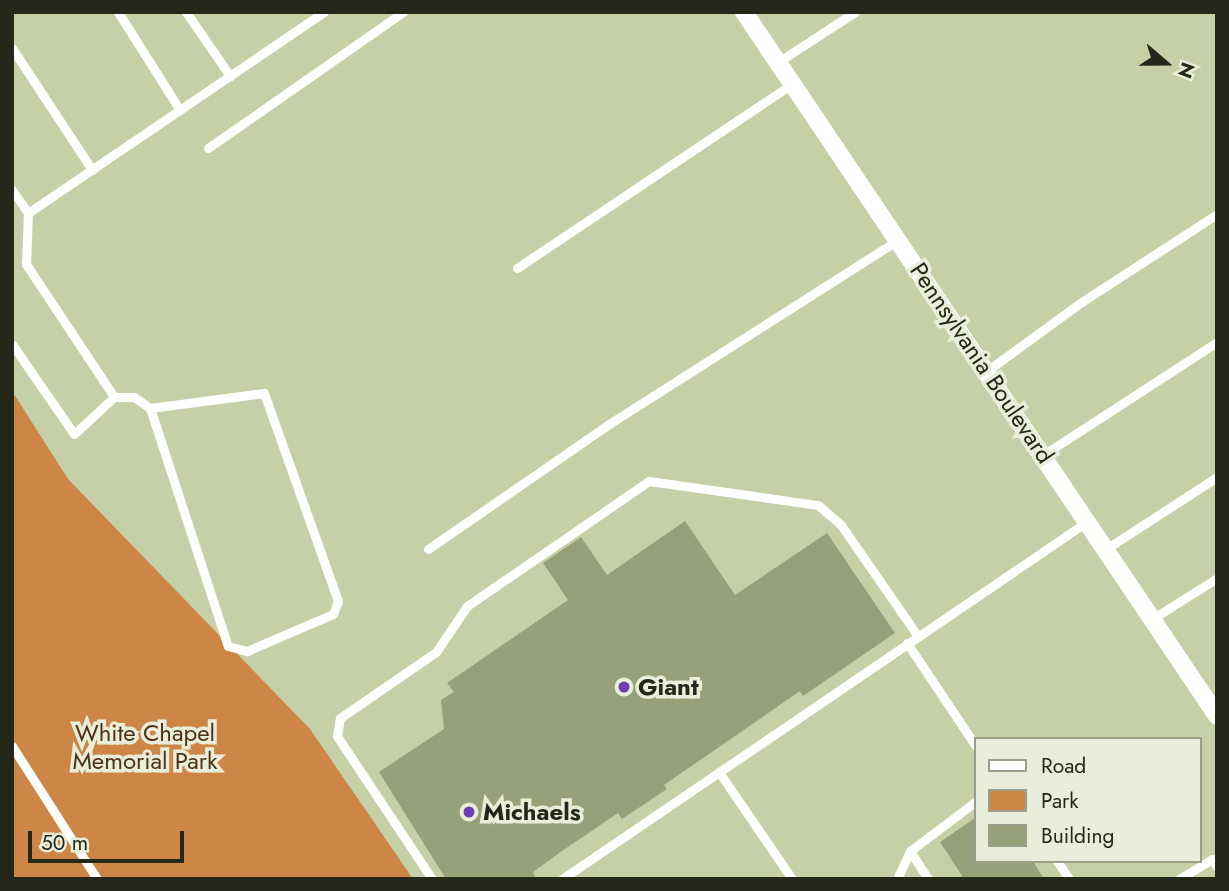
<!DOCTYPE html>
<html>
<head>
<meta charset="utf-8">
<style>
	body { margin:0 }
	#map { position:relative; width:1229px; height:891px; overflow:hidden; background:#c5d0a6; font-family:Jost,sans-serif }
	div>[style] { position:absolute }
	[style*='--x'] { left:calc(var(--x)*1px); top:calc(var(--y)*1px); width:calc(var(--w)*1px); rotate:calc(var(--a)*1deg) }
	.green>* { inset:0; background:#ce8646 }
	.building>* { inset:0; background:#97a179 }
	.lane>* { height:9px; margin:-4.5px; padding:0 4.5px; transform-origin:4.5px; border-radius:4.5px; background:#fff }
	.street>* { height:18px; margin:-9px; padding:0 9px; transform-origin:9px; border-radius:9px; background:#fff }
	.dots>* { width:19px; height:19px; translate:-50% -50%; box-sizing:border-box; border:4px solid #e8eed9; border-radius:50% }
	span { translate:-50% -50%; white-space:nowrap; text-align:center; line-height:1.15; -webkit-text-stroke:7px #e8eed9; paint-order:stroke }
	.street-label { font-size:24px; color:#242818 }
	.poi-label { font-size:24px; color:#242818; font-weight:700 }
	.left { translate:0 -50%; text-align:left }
	.park-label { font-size:24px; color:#513116 }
	.frame { position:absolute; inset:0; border:14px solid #242818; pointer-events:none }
	.legend { position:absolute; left:974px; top:737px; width:228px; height:126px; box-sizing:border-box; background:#e8eed9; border:2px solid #9a9f8c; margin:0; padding:9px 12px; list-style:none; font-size:21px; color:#242818 }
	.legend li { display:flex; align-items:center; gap:14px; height:35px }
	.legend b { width:35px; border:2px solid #9a9f8c }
	.north { position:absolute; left:1131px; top:28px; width:70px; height:70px; -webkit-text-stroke:5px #e8eed9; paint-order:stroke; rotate:110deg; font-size:19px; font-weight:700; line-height:28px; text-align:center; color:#242818 }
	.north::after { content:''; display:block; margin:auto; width:24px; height:32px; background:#242818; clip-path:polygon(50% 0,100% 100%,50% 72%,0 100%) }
	.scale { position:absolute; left:28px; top:831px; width:156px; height:32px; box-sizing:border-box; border:4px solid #242818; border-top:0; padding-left:9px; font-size:21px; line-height:24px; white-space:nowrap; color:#242818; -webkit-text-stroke:5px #e8eed9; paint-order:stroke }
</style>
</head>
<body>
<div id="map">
	<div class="green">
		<div style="clip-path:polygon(12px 391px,68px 479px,310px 729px,413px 879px,12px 879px)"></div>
	</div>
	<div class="building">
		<div style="clip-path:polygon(685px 521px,735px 595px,827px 533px,895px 633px,803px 696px,800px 691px,664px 785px,667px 789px,622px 819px,618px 813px,562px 851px,533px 872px,536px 879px,446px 879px,379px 772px,444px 729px,441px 700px,454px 692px,447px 683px,568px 600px,543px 563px,581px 537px,607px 575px)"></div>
		<div style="clip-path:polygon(975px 818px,975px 861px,1033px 861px,1044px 879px,964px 879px,940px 842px)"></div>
	</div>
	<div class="lane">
		<div style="--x:118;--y:12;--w:116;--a:57.7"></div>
		<div style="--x:186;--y:12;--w:78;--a:55.5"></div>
		<div style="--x:12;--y:48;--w:146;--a:56.7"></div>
		<div style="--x:778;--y:62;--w:92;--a:-33"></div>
		<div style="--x:208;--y:148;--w:238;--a:-34.9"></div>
		<div style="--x:12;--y:190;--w:28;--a:55"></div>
		<div style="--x:28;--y:213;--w:51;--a:92.2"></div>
		<div style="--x:26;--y:264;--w:159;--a:56.5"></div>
		<div style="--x:114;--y:397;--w:54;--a:137.2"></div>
		<div style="--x:74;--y:434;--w:109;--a:-124.6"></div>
		<div style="--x:28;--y:213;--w:358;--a:-34.2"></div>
		<div style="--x:517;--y:268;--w:331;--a:-33.8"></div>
		<div style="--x:987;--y:371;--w:115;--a:-36.2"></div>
		<div style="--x:1080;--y:303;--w:163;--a:-33"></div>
		<div style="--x:114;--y:397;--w:20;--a:0"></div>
		<div style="--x:134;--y:397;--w:19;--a:35"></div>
		<div style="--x:150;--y:408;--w:250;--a:71.9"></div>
		<div style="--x:228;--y:646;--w:20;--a:15"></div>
		<div style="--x:247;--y:651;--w:94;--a:-23.3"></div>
		<div style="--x:333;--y:614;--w:14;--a:-69"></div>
		<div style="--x:338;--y:601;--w:221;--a:-109.6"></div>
		<div style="--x:264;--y:393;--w:115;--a:172.5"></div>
		<div style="--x:1043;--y:455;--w:207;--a:-33"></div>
		<div style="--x:428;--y:549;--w:220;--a:-34.6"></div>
		<div style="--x:609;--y:424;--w:343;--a:-32.5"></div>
		<div style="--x:1106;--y:549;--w:132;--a:-33"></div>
		<div style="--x:1152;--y:619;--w:77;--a:-32.2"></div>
		<div style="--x:907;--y:643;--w:123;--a:56.3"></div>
		<div style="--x:12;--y:746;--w:158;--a:57.4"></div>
		<div style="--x:719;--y:772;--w:130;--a:55.7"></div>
		<div style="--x:910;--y:851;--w:33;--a:57"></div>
		<div style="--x:1057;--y:861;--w:22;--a:56"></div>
		<div style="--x:432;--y:879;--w:172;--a:-123.6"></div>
		<div style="--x:337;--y:736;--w:18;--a:-81"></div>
		<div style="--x:340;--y:718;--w:116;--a:-34.5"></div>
		<div style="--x:436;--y:652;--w:55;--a:-56"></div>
		<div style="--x:467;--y:606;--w:221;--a:-34.5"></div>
		<div style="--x:649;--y:481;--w:171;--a:8.1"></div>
		<div style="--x:818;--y:505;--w:30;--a:41"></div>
		<div style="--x:841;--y:525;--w:135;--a:55.3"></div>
		<div style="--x:562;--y:879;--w:636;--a:-34.24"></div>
		<div style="--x:897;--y:879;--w:31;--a:-65"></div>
		<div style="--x:910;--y:851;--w:81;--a:-37"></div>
		<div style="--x:1179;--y:879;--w:39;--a:-31"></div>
		<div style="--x:1212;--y:859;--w:9;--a:58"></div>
	</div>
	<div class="street">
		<div style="--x:744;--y:12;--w:848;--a:56.1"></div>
	</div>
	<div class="dots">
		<div style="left:624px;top:687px;background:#713db4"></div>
		<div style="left:469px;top:812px;background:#713db4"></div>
	</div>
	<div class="street-label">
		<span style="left:982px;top:363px;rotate:56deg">Pennsylvania Boulevard</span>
	</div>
	<div class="poi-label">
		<span class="left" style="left:638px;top:687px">Giant</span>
		<span class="left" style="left:483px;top:812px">Michaels</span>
	</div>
	<div class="park-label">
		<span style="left:145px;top:747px">White Chapel<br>Memorial Park</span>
	</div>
	<div class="frame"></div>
	<ul class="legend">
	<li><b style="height:9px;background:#fff"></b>Road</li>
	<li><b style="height:19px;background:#ce8646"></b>Park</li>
	<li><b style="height:19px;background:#97a179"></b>Building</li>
	</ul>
	<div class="north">N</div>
	<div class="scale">50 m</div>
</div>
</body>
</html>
